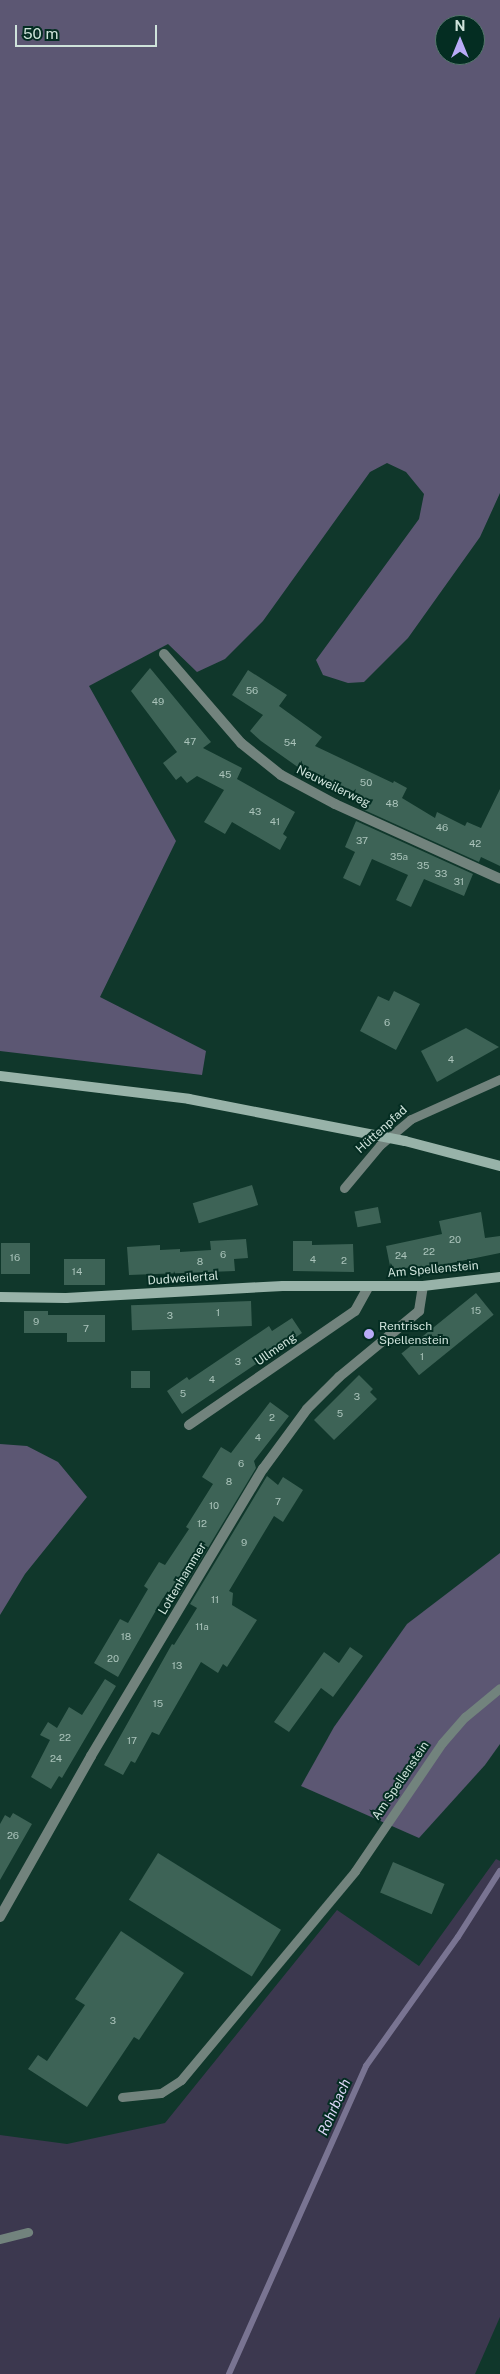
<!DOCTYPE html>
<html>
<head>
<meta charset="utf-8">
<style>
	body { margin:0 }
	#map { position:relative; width:500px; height:2374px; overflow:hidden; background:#10372b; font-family:"Public Sans",sans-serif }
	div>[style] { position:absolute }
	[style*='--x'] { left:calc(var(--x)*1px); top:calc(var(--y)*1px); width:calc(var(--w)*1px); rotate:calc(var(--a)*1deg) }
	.green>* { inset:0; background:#3c384f }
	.forest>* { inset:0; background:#5c5773 }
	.stream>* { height:5.5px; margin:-2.75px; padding:0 2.75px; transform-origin:2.75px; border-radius:2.75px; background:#797492 }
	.building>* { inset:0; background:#3d6356; transform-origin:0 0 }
	.lane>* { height:9px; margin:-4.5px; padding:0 4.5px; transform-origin:4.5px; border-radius:4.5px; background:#72837d }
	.street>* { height:10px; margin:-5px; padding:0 5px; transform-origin:5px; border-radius:5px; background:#72837d }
	.secondary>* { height:10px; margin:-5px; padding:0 5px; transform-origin:5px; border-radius:5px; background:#98b3a9 }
	.secondary-bridge>* { height:10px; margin:-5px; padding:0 5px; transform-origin:5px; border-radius:5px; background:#98b3a9 }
	.dots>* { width:14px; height:14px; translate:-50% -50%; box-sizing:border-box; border:2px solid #042d22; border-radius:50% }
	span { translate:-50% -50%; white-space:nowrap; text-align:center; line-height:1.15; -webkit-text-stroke:4px #042d22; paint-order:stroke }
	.number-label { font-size:10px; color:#aac3ba }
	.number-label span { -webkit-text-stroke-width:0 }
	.street-label { font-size:12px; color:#cfe3db }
	.poi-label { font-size:12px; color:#cfe3db }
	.left { translate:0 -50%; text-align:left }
	.water-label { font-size:14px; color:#ddd8f9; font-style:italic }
	.north { position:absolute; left:435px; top:15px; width:50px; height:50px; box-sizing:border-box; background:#042d22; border:1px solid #55766c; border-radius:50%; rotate:0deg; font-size:14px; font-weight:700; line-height:20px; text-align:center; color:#cfe3db }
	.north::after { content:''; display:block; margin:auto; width:18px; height:22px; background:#b9abf7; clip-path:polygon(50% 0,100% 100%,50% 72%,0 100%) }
	.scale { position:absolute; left:15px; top:25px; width:142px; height:22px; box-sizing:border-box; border:2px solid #cfe3db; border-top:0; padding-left:6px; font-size:15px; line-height:18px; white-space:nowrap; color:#cfe3db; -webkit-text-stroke:4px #042d22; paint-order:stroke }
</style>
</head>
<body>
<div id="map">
	<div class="green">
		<div style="clip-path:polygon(496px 1859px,500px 1861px,500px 2317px,475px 2374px,0 2374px,0 2135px,67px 2144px,165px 2123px,337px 1910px,419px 1966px)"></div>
	</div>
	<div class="forest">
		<div style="clip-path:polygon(evenodd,0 0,500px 0,500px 493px,480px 537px,408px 638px,364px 682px,348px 683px,323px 675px,316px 660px,419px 519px,424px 494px,406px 472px,387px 463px,370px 472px,263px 621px,225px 659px,197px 672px,168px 644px,89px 686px,176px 841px,100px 997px,206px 1051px,202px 1075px,0 1051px,0 0,445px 25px,475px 25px,475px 55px,445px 55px,445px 25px)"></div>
		<div style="clip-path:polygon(0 1444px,27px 1446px,58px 1462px,87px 1497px,25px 1574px,0 1615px)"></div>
		<div style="clip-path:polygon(500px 1553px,500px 1744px,485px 1765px,419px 1838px,301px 1786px,334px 1727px,407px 1624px)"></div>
	</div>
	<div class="stream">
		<div style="--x:229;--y:2374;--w:337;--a:-66"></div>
		<div style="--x:366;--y:2066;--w:158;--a:-54.5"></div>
		<div style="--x:458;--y:1937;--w:78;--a:-57.5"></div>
	</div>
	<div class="building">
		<div style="clip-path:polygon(150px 668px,211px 742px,203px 748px,242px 768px,237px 779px,295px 812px,283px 834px,287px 837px,280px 850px,232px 822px,225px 834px,204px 822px,224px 790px,197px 776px,187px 783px,181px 776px,176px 780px,163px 763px,177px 752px,131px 691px)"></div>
		<div style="clip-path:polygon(248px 670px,287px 695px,279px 706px,322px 737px,315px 746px,393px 783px,394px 781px,407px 788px,402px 798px,435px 818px,437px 812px,465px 826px,467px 822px,481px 828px,500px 789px,500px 866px,481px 857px,479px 862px,362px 809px,365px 802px,309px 775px,261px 741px,250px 731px,263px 715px,232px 695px)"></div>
		<div style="clip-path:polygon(356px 821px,473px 874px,464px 896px,424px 879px,411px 907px,396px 900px,408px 875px,372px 859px,360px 886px,343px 878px,355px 852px,345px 847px)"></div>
		<div style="clip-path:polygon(394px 991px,420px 1004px,396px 1050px,360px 1031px,378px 996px,389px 1001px)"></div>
		<div style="clip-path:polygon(466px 1028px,499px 1047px,437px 1082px,421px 1051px)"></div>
		<div style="left:252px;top:1185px;width:21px;height:62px;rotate:73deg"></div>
		<div style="left:378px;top:1207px;width:16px;height:24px;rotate:79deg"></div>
		<div style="clip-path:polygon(481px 1212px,485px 1238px,500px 1236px,500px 1253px,417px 1270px,416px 1266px,391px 1271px,386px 1246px,442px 1234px,439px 1221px)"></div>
		<div style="clip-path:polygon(246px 1239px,248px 1258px,234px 1259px,235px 1271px,129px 1275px,127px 1247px,160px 1245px,160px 1250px,180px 1249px,180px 1252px,211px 1250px,210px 1241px)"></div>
		<div style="clip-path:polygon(293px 1241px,312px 1241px,312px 1245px,353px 1244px,354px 1272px,293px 1271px)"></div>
		<div style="left:1px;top:1243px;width:29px;height:31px"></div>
		<div style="left:105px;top:1259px;width:26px;height:41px;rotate:90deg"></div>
		<div style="left:476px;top:1293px;width:28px;height:96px;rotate:51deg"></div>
		<div style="left:251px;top:1301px;width:25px;height:120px;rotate:88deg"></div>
		<div style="clip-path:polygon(24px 1311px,48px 1311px,48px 1315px,105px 1315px,105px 1342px,67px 1342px,67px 1333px,24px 1333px)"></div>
		<div style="clip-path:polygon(292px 1318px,302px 1333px,182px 1414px,167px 1391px,187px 1377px,189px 1380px,269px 1326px,272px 1331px)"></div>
		<div style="left:131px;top:1371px;width:19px;height:17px"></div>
		<div style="clip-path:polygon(359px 1375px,373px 1389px,370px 1392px,377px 1399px,334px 1440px,314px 1420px)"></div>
		<div style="clip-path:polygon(270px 1402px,289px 1416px,254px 1461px,256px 1468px,179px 1596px,173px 1593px,168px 1601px,163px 1598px,118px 1677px,94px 1663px,120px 1619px,128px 1623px,148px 1589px,144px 1586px,159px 1562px,165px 1565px,189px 1529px,186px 1527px,213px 1484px,202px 1477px,221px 1447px,231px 1453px)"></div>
		<div style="clip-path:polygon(267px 1476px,278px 1485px,283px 1477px,303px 1490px,283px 1522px,274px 1516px,229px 1591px,233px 1593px,232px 1605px,257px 1620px,227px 1667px,223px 1664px,218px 1673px,201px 1662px,159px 1735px,152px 1732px,135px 1763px,131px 1761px,123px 1775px,104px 1765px,172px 1644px,174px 1645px,197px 1608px,190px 1604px)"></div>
		<div style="clip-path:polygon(350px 1647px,363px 1656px,333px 1697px,321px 1688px,289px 1732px,274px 1722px,324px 1652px,339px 1663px)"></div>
		<div style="clip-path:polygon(105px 1679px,116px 1686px,62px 1778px,59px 1776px,51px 1789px,31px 1777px,50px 1740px,40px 1735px,48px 1722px,57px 1728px,69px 1707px,82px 1715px)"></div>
		<div style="clip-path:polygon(13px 1813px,32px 1824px,0 1880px,0 1824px,5px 1815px,10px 1818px)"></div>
		<div style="left:158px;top:1853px;width:145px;height:55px;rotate:32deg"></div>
		<div style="left:393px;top:1862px;width:56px;height:33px;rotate:23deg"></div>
		<div style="clip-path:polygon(121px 1931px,184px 1973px,139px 2040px,134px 2037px,87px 2107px,28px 2069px,38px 2055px,47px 2061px,85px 2005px,75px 1999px)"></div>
	</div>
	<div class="lane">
		<div style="--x:344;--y:1188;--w:56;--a:-50.1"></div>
		<div style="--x:380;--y:1145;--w:40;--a:-40"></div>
		<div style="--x:411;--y:1119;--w:98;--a:-24.2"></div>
		<div style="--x:122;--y:2097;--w:39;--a:-6"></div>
		<div style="--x:161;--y:2093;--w:24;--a:-33"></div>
		<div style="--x:181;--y:2080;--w:272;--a:-50.2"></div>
		<div style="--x:355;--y:1871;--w:155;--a:-55.8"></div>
		<div style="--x:442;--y:1743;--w:35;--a:-49"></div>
		<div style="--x:465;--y:1717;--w:45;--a:-39.6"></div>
		<div style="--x:0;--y:2239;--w:29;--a:-14"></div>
	</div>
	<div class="street">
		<div style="--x:164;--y:654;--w:118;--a:49.1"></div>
		<div style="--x:241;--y:743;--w:51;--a:38.7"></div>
		<div style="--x:281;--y:775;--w:61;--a:28.2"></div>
		<div style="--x:335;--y:804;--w:181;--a:24.4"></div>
		<div style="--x:189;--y:1425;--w:201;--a:-34.5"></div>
		<div style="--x:355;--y:1311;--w:26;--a:-61"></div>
		<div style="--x:0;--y:1917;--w:185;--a:-60.5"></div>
		<div style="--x:91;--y:1756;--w:335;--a:-59.1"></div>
		<div style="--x:263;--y:1469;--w:74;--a:-53.7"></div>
		<div style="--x:307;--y:1409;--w:45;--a:-45"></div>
		<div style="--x:339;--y:1377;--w:104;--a:-39.5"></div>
		<div style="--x:419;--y:1311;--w:25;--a:-81"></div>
	</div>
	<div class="secondary">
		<div style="--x:0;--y:1076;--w:190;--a:6.9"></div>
		<div style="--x:0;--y:1297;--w:66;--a:0.9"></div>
		<div style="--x:66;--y:1298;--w:217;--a:-3.2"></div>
		<div style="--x:283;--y:1286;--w:140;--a:0"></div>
		<div style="--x:423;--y:1286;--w:78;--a:-6.7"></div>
	</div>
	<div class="secondary-bridge">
		<div style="--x:189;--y:1099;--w:220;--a:11"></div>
		<div style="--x:405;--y:1141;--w:98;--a:14.7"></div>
	</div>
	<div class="dots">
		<div style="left:369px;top:1334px;background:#b9abf7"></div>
	</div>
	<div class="number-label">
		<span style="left:252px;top:691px">56</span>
		<span style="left:158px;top:702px">49</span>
		<span style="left:190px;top:742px">47</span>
		<span style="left:290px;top:743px">54</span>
		<span style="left:225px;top:775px">45</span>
		<span style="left:366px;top:783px">50</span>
		<span style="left:392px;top:804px">48</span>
		<span style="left:255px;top:812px">43</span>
		<span style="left:275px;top:822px">41</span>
		<span style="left:442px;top:828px">46</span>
		<span style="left:362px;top:841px">37</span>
		<span style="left:475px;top:844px">42</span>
		<span style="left:399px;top:857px">35a</span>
		<span style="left:423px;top:866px">35</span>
		<span style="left:441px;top:874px">33</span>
		<span style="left:459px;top:882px">31</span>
		<span style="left:387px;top:1023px">6</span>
		<span style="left:451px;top:1060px">4</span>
		<span style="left:455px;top:1240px">20</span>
		<span style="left:429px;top:1252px">22</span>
		<span style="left:223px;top:1255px">6</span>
		<span style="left:401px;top:1256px">24</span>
		<span style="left:15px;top:1258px">16</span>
		<span style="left:313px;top:1260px">4</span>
		<span style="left:344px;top:1261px">2</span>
		<span style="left:200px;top:1262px">8</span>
		<span style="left:77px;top:1272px">14</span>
		<span style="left:476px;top:1311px">15</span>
		<span style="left:218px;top:1313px">1</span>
		<span style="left:170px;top:1316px">3</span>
		<span style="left:36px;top:1322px">9</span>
		<span style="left:86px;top:1329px">7</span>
		<span style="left:422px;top:1357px">1</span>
		<span style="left:238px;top:1362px">3</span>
		<span style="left:212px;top:1380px">4</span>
		<span style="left:183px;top:1394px">5</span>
		<span style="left:357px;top:1397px">3</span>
		<span style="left:340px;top:1414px">5</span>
		<span style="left:272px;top:1418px">2</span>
		<span style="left:258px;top:1438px">4</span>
		<span style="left:241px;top:1464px">6</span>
		<span style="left:229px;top:1482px">8</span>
		<span style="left:278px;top:1502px">7</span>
		<span style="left:214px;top:1506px">10</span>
		<span style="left:202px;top:1524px">12</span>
		<span style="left:244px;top:1543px">9</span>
		<span style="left:215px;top:1600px">11</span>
		<span style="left:202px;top:1627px">11a</span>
		<span style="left:126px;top:1637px">18</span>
		<span style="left:113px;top:1659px">20</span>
		<span style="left:177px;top:1666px">13</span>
		<span style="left:158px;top:1704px">15</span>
		<span style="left:65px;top:1738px">22</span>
		<span style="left:132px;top:1741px">17</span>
		<span style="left:56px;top:1759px">24</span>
		<span style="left:13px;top:1836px">26</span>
		<span style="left:113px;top:2021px">3</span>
	</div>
	<div class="street-label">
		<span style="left:333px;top:787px;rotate:26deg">Neuweilerweg</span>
		<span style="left:382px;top:1130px;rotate:-42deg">Hüttenpfad</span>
		<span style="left:433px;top:1270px;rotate:-5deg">Am Spellenstein</span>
		<span style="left:183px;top:1279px;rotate:-4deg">Dudweilertal</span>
		<span style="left:276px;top:1350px;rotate:-35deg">Ullmeng</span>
		<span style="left:183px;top:1579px;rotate:-59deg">Lottenhammer</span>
		<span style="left:401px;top:1781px;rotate:-56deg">Am Spellenstein</span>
	</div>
	<div class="poi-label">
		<span class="left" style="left:379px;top:1334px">Rentrisch<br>Spellenstein</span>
	</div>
	<div class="water-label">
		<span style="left:334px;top:2107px;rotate:-66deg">Rohrbach</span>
	</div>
	<div class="north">N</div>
	<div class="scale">50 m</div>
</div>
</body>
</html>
